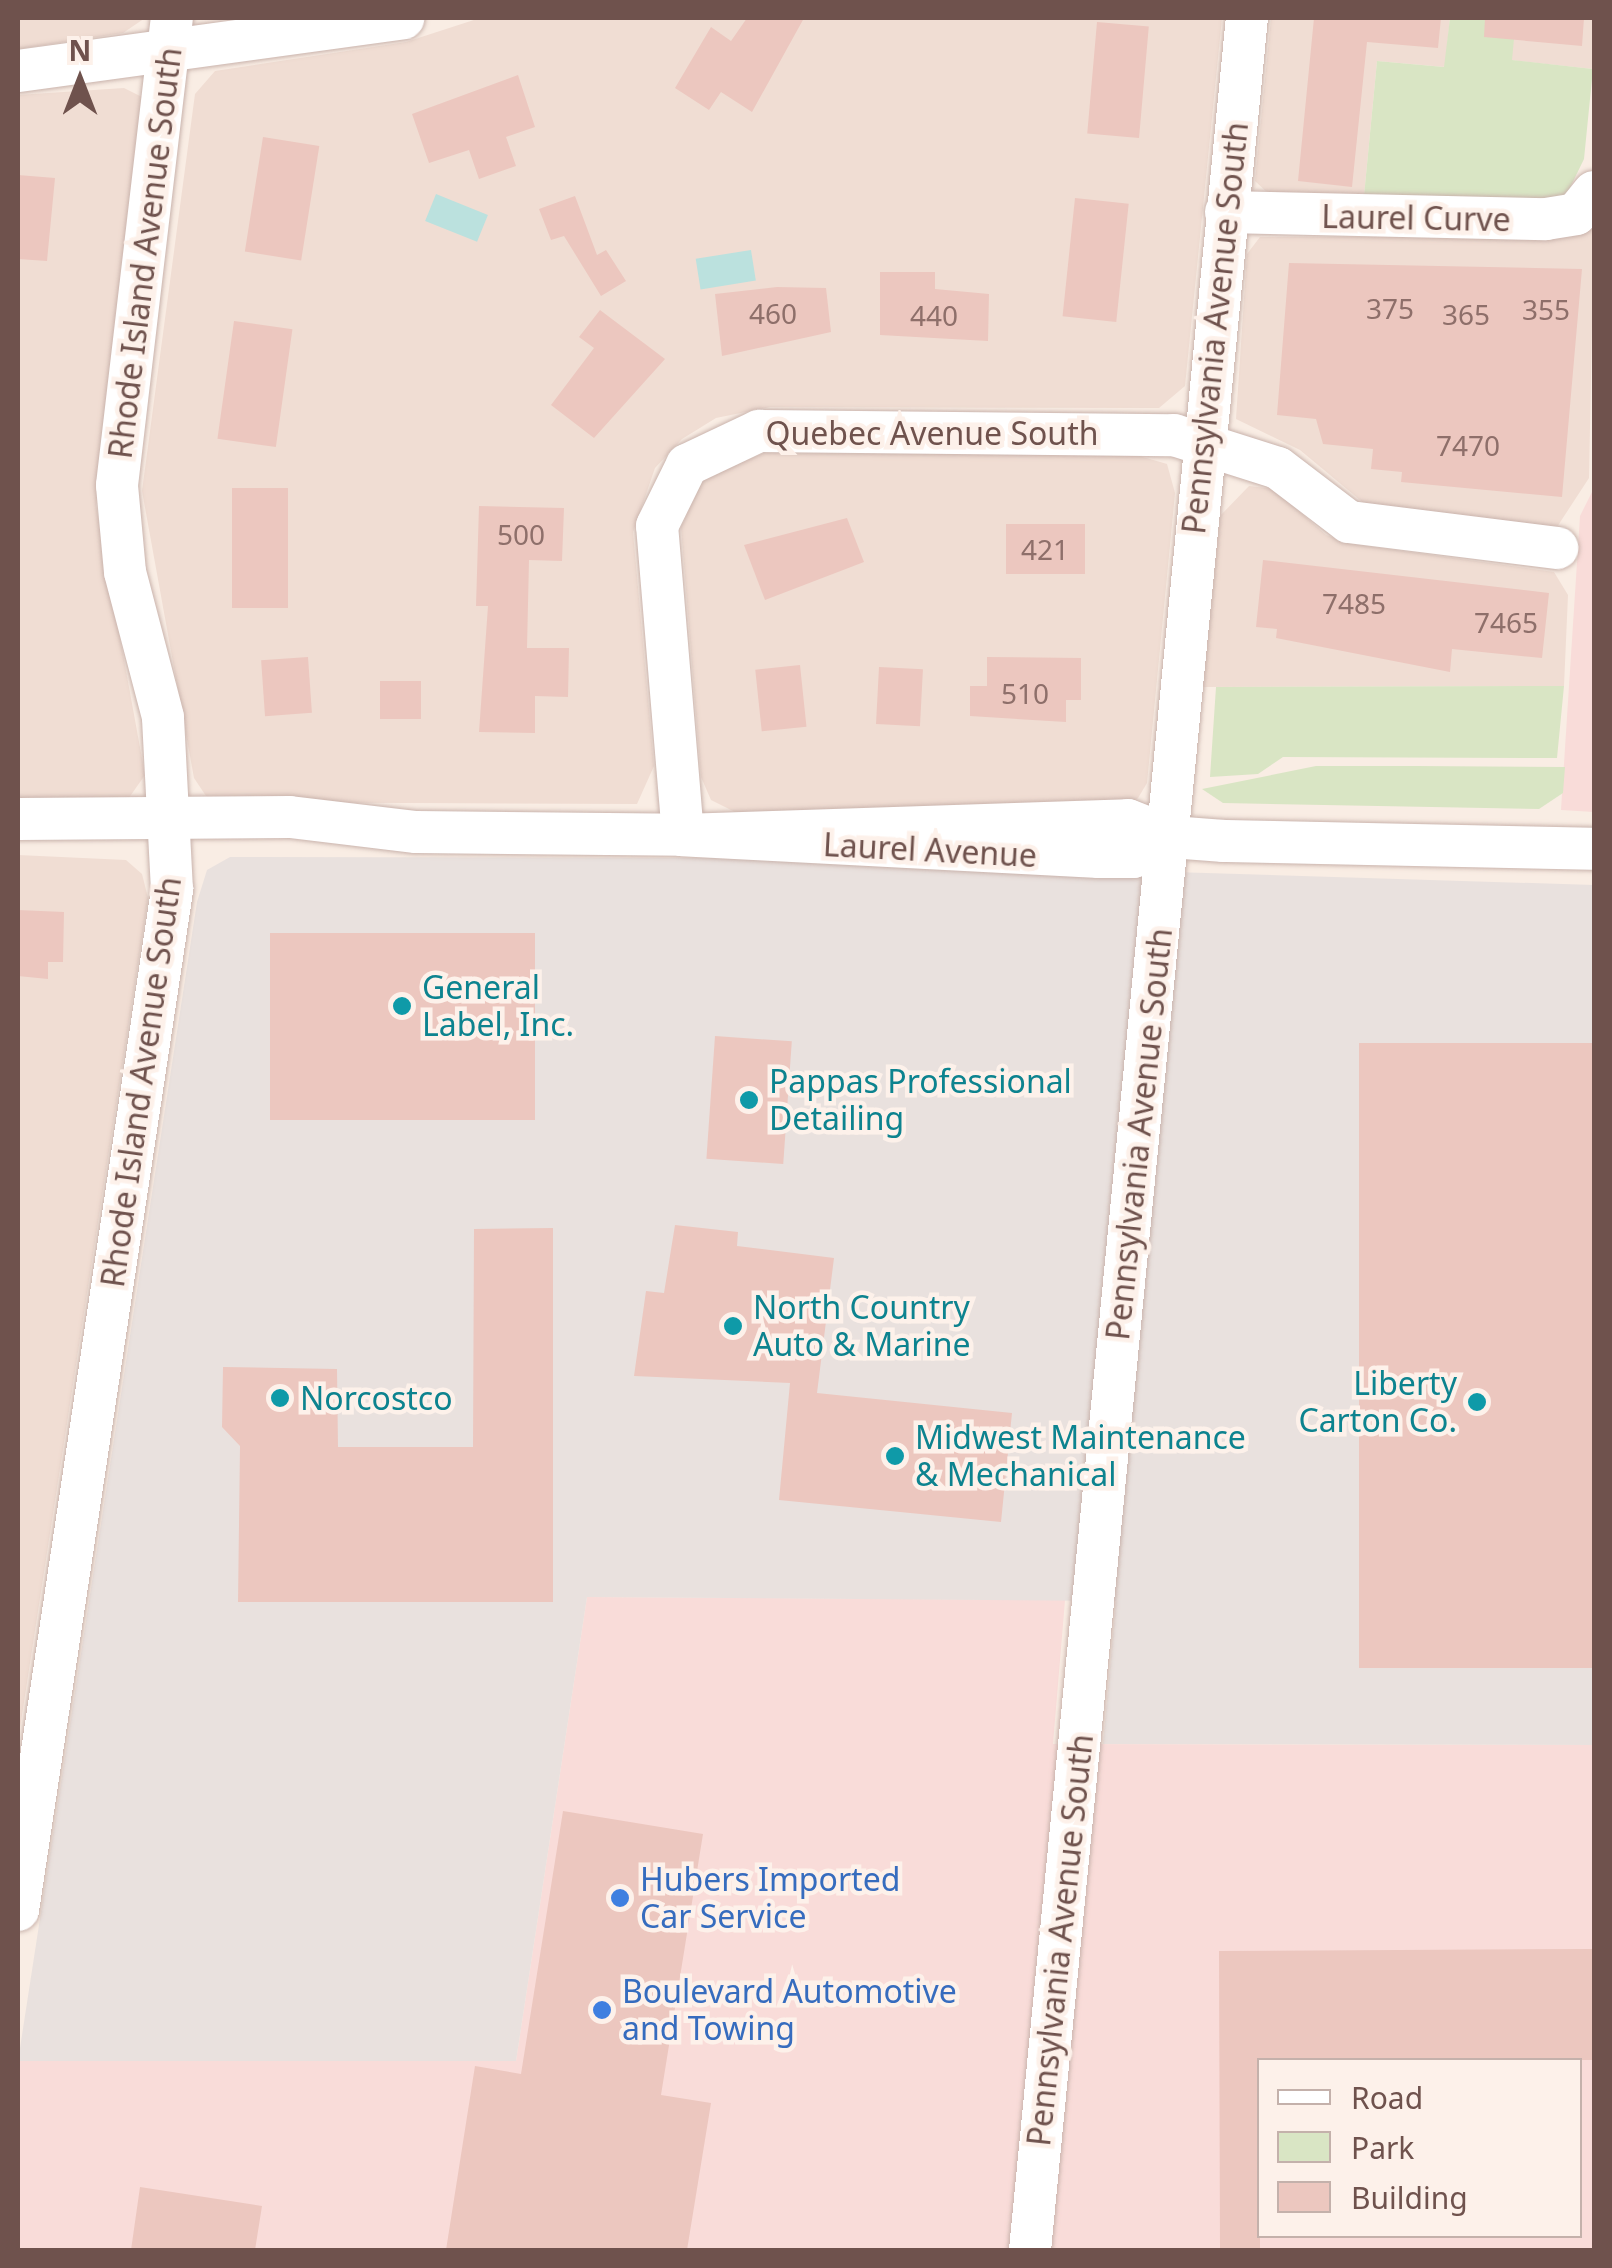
<!DOCTYPE html>
<html>
<head>
<meta charset="utf-8">
<style>
	body { margin:0 }
	#map { position:relative; width:1612px; height:2268px; overflow:hidden; background:#f9ede4; font-family:"Noto Sans",sans-serif }
	div>[style] { position:absolute }
	[style*='--x'] { left:calc(var(--x)*1px); top:calc(var(--y)*1px); width:calc(var(--w)*1px); rotate:calc(var(--a)*1deg) }
	.residential>* { inset:0; background:#f0ddd3 }
	.commercial>* { inset:0; background:#f9dcd9 }
	.industrial>* { inset:0; background:#e9e1de }
	.green>* { inset:0; background:#d9e5c4 }
	.water>* { inset:0; background:#bbe1de; transform-origin:0 0 }
	.building>* { inset:0; background:#ecc7bf; transform-origin:0 0 }
	.roads { filter:drop-shadow(0 0 2px #c9b3ac) drop-shadow(0 0 2px #c9b3ac) }
	.minor>* { height:42px; margin:-21px; padding:0 21px; transform-origin:21px; border-radius:21px; background:#fff }
	.dots>* { width:28px; height:28px; translate:-50% -50%; box-sizing:border-box; border:5px solid #fdf1ea; border-radius:50% }
	span { translate:-50% -50%; white-space:nowrap; text-align:center; line-height:1.15; -webkit-text-stroke:9px #fdf1ea; paint-order:stroke }
	.number-label { font-size:28px; color:#8e6f6a }
	.number-label span { -webkit-text-stroke-width:0 }
	.street-label { font-size:32px; color:#6f524d }
	.culture-label { font-size:32px; color:#0d838f }
	.left { translate:0 -50%; text-align:left }
	.right { translate:-100% -50%; text-align:right }
	.shop-label { font-size:32px; color:#366cbe }
	.frame { position:absolute; inset:0; border:20px solid #6f524d; pointer-events:none }
	.legend { position:absolute; left:1257px; top:2058px; width:325px; height:180px; box-sizing:border-box; background:#fdf1ea; border:2px solid #c4b1ab; margin:0; padding:12px 18px; list-style:none; font-size:30px; color:#6f524d }
	.legend li { display:flex; align-items:center; gap:20px; height:50px }
	.legend b { width:50px; border:2px solid #c4b1ab }
	.north { position:absolute; left:30px; top:30px; width:100px; height:100px; -webkit-text-stroke:8px #fdf1ea; paint-order:stroke; rotate:0deg; font-size:28px; font-weight:700; line-height:40px; text-align:center; color:#6f524d }
	.north::after { content:''; display:block; margin:auto; width:35px; height:45px; background:#6f524d; clip-path:polygon(50% 0,100% 100%,50% 72%,0 100%) }
</style>
</head>
<body>
<div id="map">
	<div class="residential">
		<div style="clip-path:polygon(18px 18px,145px 18px,123px 33px,18px 49px)"></div>
		<div style="clip-path:polygon(480px 18px,1222px 18px,1185px 386px,1159px 408px,770px 407px,716px 418px,682px 439px,655px 468px,633px 532px,654px 766px,637px 804px,210px 802px,194px 778px,142px 491px,195px 94px,215px 71px,406px 42px)"></div>
		<div style="clip-path:polygon(1271px 18px,1450px 18px,1445px 67px,1377px 61px,1363px 206px,1271px 196px,1255px 181px)"></div>
		<div style="clip-path:polygon(1516px 18px,1594px 18px,1593px 69px,1511px 60px)"></div>
		<div style="clip-path:polygon(124px 88px,142px 97px,96px 506px,145px 775px,126px 802px,18px 806px,18px 95px)"></div>
		<div style="clip-path:polygon(1594px 224px,1589px 478px,1557px 527px,1366px 505px,1300px 450px,1236px 419px,1247px 254px,1260px 237px,1553px 236px)"></div>
		<div style="clip-path:polygon(764px 453px,1136px 455px,1167px 464px,1175px 493px,1147px 783px,1138px 798px,1129px 806px,735px 812px,711px 800px,701px 777px,681px 527px,704px 478px)"></div>
		<div style="clip-path:polygon(1249px 486px,1274px 489px,1326px 535px,1352px 544px,1554px 572px,1568px 595px,1564px 686px,1203px 687px,1220px 516px)"></div>
		<div style="clip-path:polygon(18px 855px,126px 860px,142px 874px,148px 898px,18px 1741px)"></div>
	</div>
	<div class="commercial">
		<div style="clip-path:polygon(1594px 488px,1594px 812px,1561px 810px,1580px 516px)"></div>
		<div style="clip-path:polygon(evenodd,587px 1597px,1065px 1600px,1053px 1744px,1594px 1745px,1594px 2250px,18px 2250px,18px 2061px,516px 2061px,587px 1597px,1260px 2060px,1580px 2060px,1580px 2236px,1260px 2236px,1260px 2060px)"></div>
	</div>
	<div class="industrial">
		<div style="clip-path:polygon(230px 857px,714px 858px,1594px 885px,1594px 1745px,1103px 1744px,1116px 1601px,587px 1597px,516px 2061px,18px 2061px,197px 902px,207px 870px)"></div>
	</div>
	<div class="green">
		<div style="clip-path:polygon(1450px 18px,1516px 18px,1512px 60px,1593px 69px,1584px 159px,1564px 200px,1363px 206px,1377px 61px,1444px 67px)"></div>
		<div style="clip-path:polygon(1564px 686px,1557px 758px,1283px 757px,1258px 774px,1210px 777px,1216px 687px)"></div>
		<div style="clip-path:polygon(1316px 766px,1416px 766px,1565px 767px,1563px 793px,1539px 809px,1223px 803px,1202px 789px)"></div>
	</div>
	<div class="water">
		<div style="left:436px;top:194px;width:56px;height:29px;rotate:22deg"></div>
		<div style="left:751px;top:250px;width:31px;height:56px;rotate:81deg"></div>
	</div>
	<div class="building">
		<div style="clip-path:polygon(747px 18px,804px 18px,752px 112px,721px 92px,709px 110px,675px 88px,711px 27px,731px 41px)"></div>
		<div style="clip-path:polygon(1314px 18px,1441px 18px,1438px 48px,1367px 42px,1352px 187px,1298px 181px)"></div>
		<div style="clip-path:polygon(1485px 18px,1584px 18px,1582px 46px,1484px 37px)"></div>
		<div style="left:1097px;top:22px;width:52px;height:112px;rotate:5deg"></div>
		<div style="clip-path:polygon(518px 75px,535px 127px,506px 137px,516px 166px,479px 179px,469px 150px,429px 163px,412px 114px)"></div>
		<div style="left:263px;top:137px;width:57px;height:116px;rotate:9deg"></div>
		<div style="clip-path:polygon(18px 175px,55px 178px,47px 261px,18px 259px)"></div>
		<div style="clip-path:polygon(575px 196px,597px 255px,606px 250px,626px 281px,601px 296px,564px 236px,551px 240px,539px 209px)"></div>
		<div style="left:1075px;top:198px;width:54px;height:119px;rotate:6deg"></div>
		<div style="clip-path:polygon(1289px 263px,1582px 269px,1562px 497px,1401px 482px,1402px 472px,1371px 469px,1373px 449px,1323px 444px,1316px 419px,1277px 415px)"></div>
		<div style="clip-path:polygon(880px 272px,935px 272px,935px 289px,989px 294px,988px 341px,880px 335px)"></div>
		<div style="clip-path:polygon(777px 287px,826px 288px,831px 332px,722px 356px,715px 294px)"></div>
		<div style="clip-path:polygon(600px 310px,665px 359px,594px 438px,551px 405px,594px 348px,579px 337px)"></div>
		<div style="left:234px;top:321px;width:59px;height:119px;rotate:8deg"></div>
		<div style="left:232px;top:488px;width:56px;height:120px"></div>
		<div style="clip-path:polygon(479px 506px,564px 508px,562px 561px,529px 560px,527px 648px,569px 648px,568px 697px,535px 696px,535px 733px,479px 732px,488px 606px,476px 606px)"></div>
		<div style="clip-path:polygon(847px 518px,864px 562px,765px 600px,744px 545px)"></div>
		<div style="left:1006px;top:524px;width:79px;height:50px"></div>
		<div style="clip-path:polygon(1263px 560px,1549px 593px,1542px 658px,1452px 649px,1450px 672px,1276px 638px,1277px 629px,1256px 627px)"></div>
		<div style="left:308px;top:657px;width:56px;height:47px;rotate:86deg"></div>
		<div style="clip-path:polygon(987px 657px,1081px 658px,1081px 700px,1066px 700px,1066px 722px,970px 716px,970px 686px,987px 686px)"></div>
		<div style="left:800px;top:665px;width:62px;height:45px;rotate:84deg"></div>
		<div style="left:879px;top:667px;width:44px;height:57px;rotate:3deg"></div>
		<div style="left:380px;top:681px;width:41px;height:38px"></div>
		<div style="clip-path:polygon(18px 910px,64px 912px,63px 962px,48px 962px,48px 979px,18px 976px)"></div>
		<div style="left:270px;top:933px;width:265px;height:187px"></div>
		<div style="left:715px;top:1036px;width:77px;height:123px;rotate:4deg"></div>
		<div style="left:1594px;top:1043px;width:625px;height:235px;rotate:90deg"></div>
		<div style="clip-path:polygon(675px 1225px,738px 1232px,737px 1246px,834px 1258px,817px 1393px,1012px 1413px,1001px 1522px,779px 1500px,790px 1383px,634px 1376px,646px 1291px,664px 1293px)"></div>
		<div style="clip-path:polygon(553px 1228px,553px 1602px,238px 1602px,240px 1446px,222px 1427px,223px 1367px,337px 1369px,338px 1447px,473px 1447px,474px 1229px)"></div>
		<div style="clip-path:polygon(563px 1811px,703px 1834px,661px 2095px,711px 2103px,687px 2250px,446px 2250px,475px 2066px,521px 2074px)"></div>
		<div style="clip-path:polygon(1594px 1949px,1594px 2060px,1260px 2060px,1260px 2250px,1220px 2250px,1219px 1951px)"></div>
		<div style="clip-path:polygon(140px 2187px,262px 2206px,255px 2250px,131px 2250px)"></div>
	</div>
	<div class="roads">
		<div class="minor">
			<div style="--x:18;--y:71;--w:389;--a:-7.8"></div>
			<div style="--x:1226;--y:212;--w:320;--a:1.3"></div>
			<div style="--x:1546;--y:219;--w:30;--a:-9"></div>
			<div style="--x:1576;--y:214;--w:28;--a:-51"></div>
			<div style="--x:18;--y:819;--w:272;--a:-0.4"></div>
			<div style="--x:290;--y:817;--w:127;--a:6.8"></div>
			<div style="--x:416;--y:832;--w:267;--a:0.6"></div>
			<div style="--x:683;--y:835;--w:310;--a:-94.8"></div>
			<div style="--x:657;--y:526;--w:68;--a:-63.8"></div>
			<div style="--x:687;--y:465;--w:80;--a:-25.3"></div>
			<div style="--x:759;--y:431;--w:415;--a:0.6"></div>
			<div style="--x:1174;--y:435;--w:109;--a:17.6"></div>
			<div style="--x:1278;--y:468;--w:89;--a:37.3"></div>
			<div style="--x:1349;--y:522;--w:210;--a:7.1"></div>
			<div style="--x:1171;--y:837;--w:43;--a:152.2"></div>
			<div style="--x:1133;--y:857;--w:34;--a:180"></div>
			<div style="--x:1099;--y:857;--w:417;--a:-177"></div>
			<div style="--x:683;--y:835;--w:445;--a:-1.9"></div>
			<div style="--x:1128;--y:820;--w:46;--a:21.6"></div>
			<div style="--x:1171;--y:837;--w:53;--a:4.3"></div>
			<div style="--x:1224;--y:841;--w:370;--a:1.2"></div>
			<div style="--x:18;--y:1910;--w:1032;--a:-81.41"></div>
			<div style="--x:172;--y:890;--w:173;--a:-93"></div>
			<div style="--x:163;--y:717;--w:150;--a:-104.7"></div>
			<div style="--x:125;--y:572;--w:87;--a:-95.3"></div>
			<div style="--x:117;--y:485;--w:470;--a:-83.3"></div>
			<div style="--x:1030;--y:2250;--w:2243;--a:-84.45"></div>
		</div>
	</div>
	<div class="dots">
		<div style="left:402px;top:1006px;background:#0f9aa8"></div>
		<div style="left:749px;top:1100px;background:#0f9aa8"></div>
		<div style="left:733px;top:1326px;background:#0f9aa8"></div>
		<div style="left:280px;top:1398px;background:#0f9aa8"></div>
		<div style="left:1477px;top:1402px;background:#0f9aa8"></div>
		<div style="left:895px;top:1456px;background:#0f9aa8"></div>
		<div style="left:620px;top:1898px;background:#3f7fe0"></div>
		<div style="left:602px;top:2010px;background:#3f7fe0"></div>
	</div>
	<div class="number-label">
		<span style="left:1390px;top:308px">375</span>
		<span style="left:1546px;top:309px">355</span>
		<span style="left:773px;top:313px">460</span>
		<span style="left:1466px;top:314px">365</span>
		<span style="left:934px;top:315px">440</span>
		<span style="left:1468px;top:445px">7470</span>
		<span style="left:521px;top:534px">500</span>
		<span style="left:1045px;top:549px">421</span>
		<span style="left:1354px;top:603px">7485</span>
		<span style="left:1506px;top:622px">7465</span>
		<span style="left:1025px;top:693px">510</span>
	</div>
	<div class="street-label">
		<span style="left:1416px;top:218px;rotate:1deg">Laurel Curve</span>
		<span style="left:145px;top:253px;rotate:-83deg">Rhode Island Avenue South</span>
		<span style="left:1215px;top:328px;rotate:-84deg">Pennsylvania Avenue South</span>
		<span style="left:932px;top:433px">Quebec Avenue South</span>
		<span style="left:930px;top:850px;rotate:3deg">Laurel Avenue</span>
		<span style="left:141px;top:1082px;rotate:-82deg">Rhode Island Avenue South</span>
		<span style="left:1139px;top:1134px;rotate:-84deg">Pennsylvania Avenue South</span>
		<span style="left:1060px;top:1940px;rotate:-84deg">Pennsylvania Avenue South</span>
	</div>
	<div class="culture-label">
		<span class="left" style="left:422px;top:1006px">General<br>Label, Inc.</span>
		<span class="left" style="left:769px;top:1100px">Pappas Professional<br>Detailing</span>
		<span class="left" style="left:753px;top:1326px">North Country<br>Auto &amp; Marine</span>
		<span class="right" style="left:1457px;top:1402px">Liberty<br>Carton Co.</span>
		<span class="left" style="left:300px;top:1398px">Norcostco</span>
		<span class="left" style="left:915px;top:1456px">Midwest Maintenance<br>&amp; Mechanical</span>
	</div>
	<div class="shop-label">
		<span class="left" style="left:640px;top:1898px">Hubers Imported<br>Car Service</span>
		<span class="left" style="left:622px;top:2010px">Boulevard Automotive<br>and Towing</span>
	</div>
	<div class="frame"></div>
	<ul class="legend">
	<li><b style="height:12px;background:#fff"></b>Road</li>
	<li><b style="height:28px;background:#d9e5c4"></b>Park</li>
	<li><b style="height:28px;background:#ecc7bf"></b>Building</li>
	</ul>
	<div class="north">N</div>
</div>
</body>
</html>
